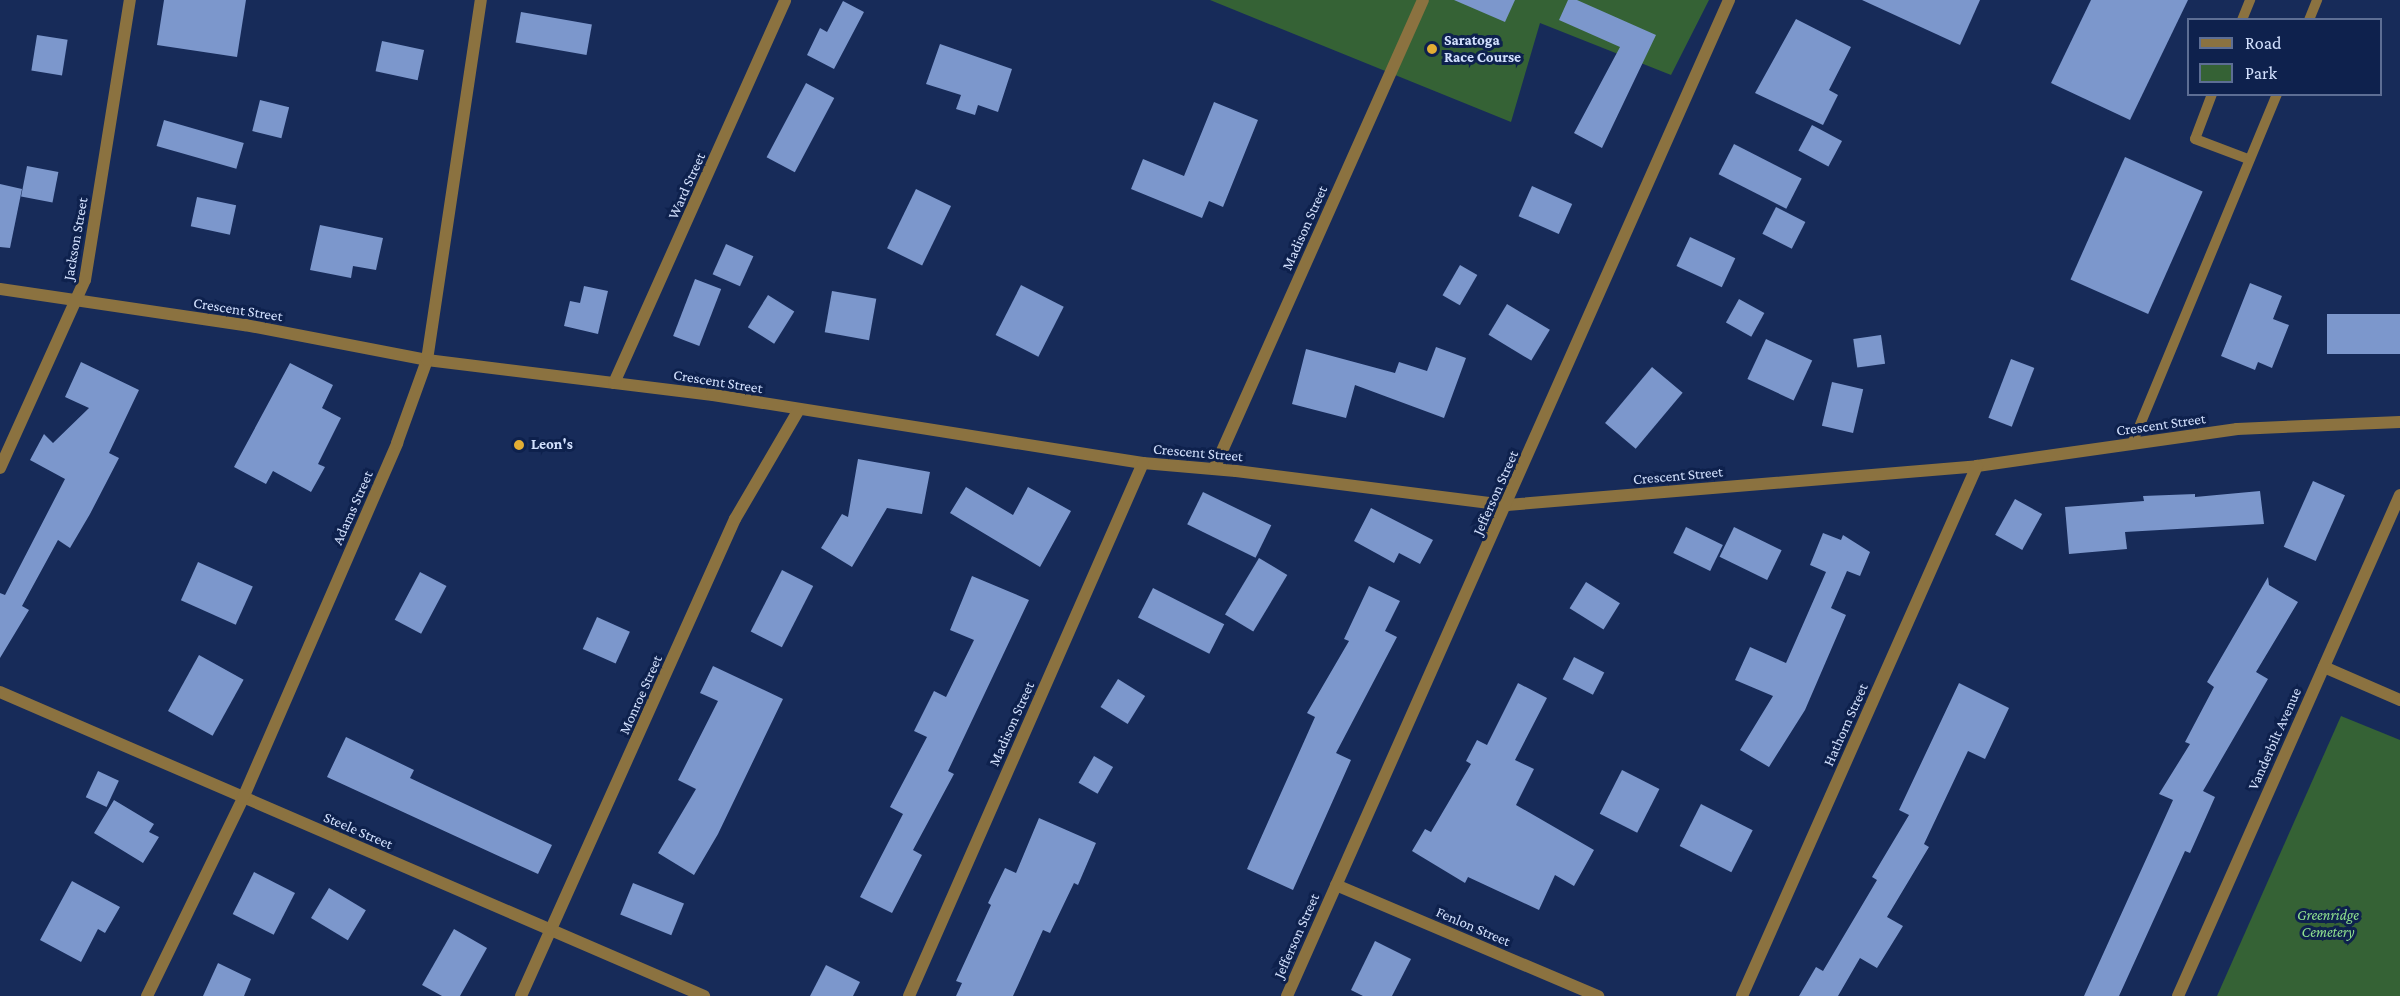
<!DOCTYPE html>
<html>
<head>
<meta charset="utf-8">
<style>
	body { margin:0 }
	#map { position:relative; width:2400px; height:996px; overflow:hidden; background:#172b59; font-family:"Crimson Pro",serif }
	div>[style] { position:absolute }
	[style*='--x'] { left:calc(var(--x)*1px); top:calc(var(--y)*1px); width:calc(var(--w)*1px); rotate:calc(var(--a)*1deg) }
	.green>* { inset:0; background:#356235 }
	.building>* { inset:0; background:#7c97cc; transform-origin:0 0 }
	.service>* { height:10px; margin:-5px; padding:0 5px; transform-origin:5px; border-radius:5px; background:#8b7240 }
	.minor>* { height:12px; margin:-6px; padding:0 6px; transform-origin:6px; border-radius:6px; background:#8b7240 }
	.dots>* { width:16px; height:16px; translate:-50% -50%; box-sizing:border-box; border:3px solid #0e214d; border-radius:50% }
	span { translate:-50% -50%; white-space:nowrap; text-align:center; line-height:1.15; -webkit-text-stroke:6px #0e214d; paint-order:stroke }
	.poi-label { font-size:15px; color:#d3e1fe; font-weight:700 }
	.left { translate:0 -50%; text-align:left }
	.street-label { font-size:15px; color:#d3e1fe }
	.park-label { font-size:15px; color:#8fe08e; font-style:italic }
	.legend { position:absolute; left:2187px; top:18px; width:195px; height:78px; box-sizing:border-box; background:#0e214d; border:2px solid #5d6e94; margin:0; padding:8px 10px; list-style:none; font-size:18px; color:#d3e1fe }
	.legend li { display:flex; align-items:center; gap:12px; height:30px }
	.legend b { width:30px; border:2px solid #5d6e94 }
</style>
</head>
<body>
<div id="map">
	<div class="green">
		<div style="clip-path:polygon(1210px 0,1709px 0,1671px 75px,1540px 23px,1511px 122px)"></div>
		<div style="clip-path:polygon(2341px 716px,2400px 740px,2400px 996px,2217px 996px)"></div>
	</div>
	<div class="building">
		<div style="clip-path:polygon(164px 0,246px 0,237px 57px,157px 45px)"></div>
		<div style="clip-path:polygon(1454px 0,1515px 0,1505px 22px)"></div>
		<div style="clip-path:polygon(1568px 0,1577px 0,1656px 35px,1602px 148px,1574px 133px,1620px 47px,1559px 20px)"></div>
		<div style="clip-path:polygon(1862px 0,1980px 0,1960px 45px)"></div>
		<div style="clip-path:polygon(2091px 0,2188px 0,2130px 120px,2051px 83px)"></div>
		<div style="clip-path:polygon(843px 1px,864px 12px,834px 69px,807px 55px,820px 28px,827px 32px)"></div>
		<div style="left:521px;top:12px;width:72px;height:31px;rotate:10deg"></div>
		<div style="clip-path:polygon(1796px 19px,1851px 47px,1829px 90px,1838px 95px,1823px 125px,1755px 93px)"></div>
		<div style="left:37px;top:35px;width:31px;height:36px;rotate:9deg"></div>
		<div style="left:382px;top:41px;width:43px;height:31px;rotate:12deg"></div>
		<div style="clip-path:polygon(940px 44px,1012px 69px,998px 112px,978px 105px,975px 115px,956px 109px,961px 95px,926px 84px)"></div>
		<div style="left:806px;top:83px;width:32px;height:84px;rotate:28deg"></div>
		<div style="left:260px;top:100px;width:30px;height:32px;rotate:14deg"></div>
		<div style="clip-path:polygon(1214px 102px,1258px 120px,1223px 207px,1209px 201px,1202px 218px,1131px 189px,1143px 159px,1184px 176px)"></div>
		<div style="left:164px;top:120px;width:83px;height:27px;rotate:16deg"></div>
		<div style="left:1812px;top:125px;width:34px;height:29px;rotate:28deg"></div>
		<div style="left:1734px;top:144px;width:76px;height:34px;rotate:27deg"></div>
		<div style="left:2125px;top:157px;width:85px;height:134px;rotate:24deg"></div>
		<div style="left:27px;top:166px;width:32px;height:31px;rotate:11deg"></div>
		<div style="clip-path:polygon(0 184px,22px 189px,10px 248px,0 247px)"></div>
		<div style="left:1532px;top:186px;width:44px;height:33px;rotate:24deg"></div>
		<div style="left:916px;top:189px;width:39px;height:66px;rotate:26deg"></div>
		<div style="left:197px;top:197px;width:40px;height:30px;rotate:12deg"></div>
		<div style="left:1776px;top:207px;width:33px;height:30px;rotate:27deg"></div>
		<div style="clip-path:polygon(320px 225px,383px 238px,376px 270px,353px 266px,351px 278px,310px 270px)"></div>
		<div style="left:1690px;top:237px;width:50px;height:32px;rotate:25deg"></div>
		<div style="left:726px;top:244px;width:30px;height:33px;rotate:24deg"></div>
		<div style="left:1460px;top:265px;width:20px;height:35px;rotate:30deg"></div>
		<div style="left:695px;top:279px;width:28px;height:61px;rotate:21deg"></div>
		<div style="clip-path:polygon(2250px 283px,2282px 296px,2273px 319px,2289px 325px,2272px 368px,2258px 362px,2255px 370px,2221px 356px)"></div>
		<div style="left:1021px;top:285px;width:48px;height:56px;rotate:27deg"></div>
		<div style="clip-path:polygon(584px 286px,608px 291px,598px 334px,564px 326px,570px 301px,580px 303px)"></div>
		<div style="left:832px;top:291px;width:45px;height:42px;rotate:10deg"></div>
		<div style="left:768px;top:295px;width:31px;height:38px;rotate:32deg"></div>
		<div style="left:1739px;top:299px;width:29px;height:27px;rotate:29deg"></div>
		<div style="left:1507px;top:304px;width:50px;height:36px;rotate:31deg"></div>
		<div style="left:2400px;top:314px;width:40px;height:73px;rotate:90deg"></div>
		<div style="left:1881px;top:335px;width:29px;height:28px;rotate:82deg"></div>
		<div style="left:1766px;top:339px;width:51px;height:44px;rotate:25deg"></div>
		<div style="clip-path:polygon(1436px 347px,1466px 358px,1444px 418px,1355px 385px,1346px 418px,1292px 404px,1306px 349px,1395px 373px,1399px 362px,1427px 371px)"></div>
		<div style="left:2011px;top:359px;width:25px;height:63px;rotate:21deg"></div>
		<div style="clip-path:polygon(81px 362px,139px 390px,109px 453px,119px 458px,90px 514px,70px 548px,58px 540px,22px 606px,29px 610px,0 658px,0 593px,5px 595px,65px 479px,30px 460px,44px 434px,53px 443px,89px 408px,65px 397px)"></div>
		<div style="clip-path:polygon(290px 363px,333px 385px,322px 408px,341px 418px,318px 464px,325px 467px,311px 492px,273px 471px,266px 484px,234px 467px)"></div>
		<div style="left:1652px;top:367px;width:40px;height:73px;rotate:40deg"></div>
		<div style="left:1832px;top:382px;width:32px;height:45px;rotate:13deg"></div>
		<div style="clip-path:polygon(858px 459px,930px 472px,922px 514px,887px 508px,852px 567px,821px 548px,842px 514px,848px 517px)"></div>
		<div style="left:2313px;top:481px;width:35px;height:72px;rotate:24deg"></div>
		<div style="clip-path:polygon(966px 487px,1013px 515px,1028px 487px,1071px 511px,1040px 567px,950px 513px)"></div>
		<div style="clip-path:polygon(2260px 491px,2264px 524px,2125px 532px,2127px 549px,2069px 554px,2065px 507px,2144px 501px,2143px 496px,2195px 494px,2195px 497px)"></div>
		<div style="left:1203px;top:492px;width:76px;height:36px;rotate:26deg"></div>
		<div style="left:2015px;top:499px;width:31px;height:41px;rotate:29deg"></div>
		<div style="clip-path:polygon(1371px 508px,1433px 540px,1420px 564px,1399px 553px,1394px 563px,1354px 541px)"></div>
		<div style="left:1686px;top:527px;width:41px;height:29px;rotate:26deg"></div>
		<div style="left:1734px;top:527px;width:53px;height:33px;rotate:26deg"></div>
		<div style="clip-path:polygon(1823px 533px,1841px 540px,1843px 535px,1870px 552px,1860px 576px,1847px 571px,1831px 608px,1846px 615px,1805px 710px,1769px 767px,1740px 750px,1773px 696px,1735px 680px,1750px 647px,1786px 663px,1826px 572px,1810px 565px)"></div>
		<div style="left:1259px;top:558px;width:33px;height:66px;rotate:31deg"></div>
		<div style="left:198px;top:562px;width:60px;height:42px;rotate:24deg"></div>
		<div style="left:782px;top:570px;width:35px;height:69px;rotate:27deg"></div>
		<div style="left:420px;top:572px;width:30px;height:54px;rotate:28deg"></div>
		<div style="clip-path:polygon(972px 576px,1029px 600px,948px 771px,954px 774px,913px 850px,922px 855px,892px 913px,860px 897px,903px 814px,890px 807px,927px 737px,914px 731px,934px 691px,946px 697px,974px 640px,950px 630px)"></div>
		<div style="clip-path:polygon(2268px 577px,2269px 585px,2298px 602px,2256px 672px,2268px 679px,2203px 791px,2215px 797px,2190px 853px,2185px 851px,2119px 996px,2084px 996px,2173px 800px,2159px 794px,2190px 744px,2185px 742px,2214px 687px,2207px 682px)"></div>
		<div style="left:1586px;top:582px;width:40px;height:31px;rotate:32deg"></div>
		<div style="clip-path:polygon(1369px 586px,1400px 601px,1385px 631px,1397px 637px,1336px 753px,1351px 760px,1293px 890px,1247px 869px,1315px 717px,1307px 713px,1349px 641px,1344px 639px)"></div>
		<div style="left:1153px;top:588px;width:80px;height:33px;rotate:27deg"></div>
		<div style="left:597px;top:617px;width:36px;height:35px;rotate:24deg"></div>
		<div style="left:199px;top:655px;width:51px;height:64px;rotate:29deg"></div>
		<div style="left:1574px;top:657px;width:34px;height:25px;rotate:27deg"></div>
		<div style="clip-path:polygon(713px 666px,783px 699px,718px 834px,694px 875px,658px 853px,696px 789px,678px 780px,718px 701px,700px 693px)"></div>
		<div style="left:1118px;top:679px;width:32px;height:33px;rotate:32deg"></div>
		<div style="clip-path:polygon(1518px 683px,1547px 698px,1515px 760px,1534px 769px,1516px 805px,1594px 850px,1574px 886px,1555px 875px,1539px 910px,1468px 877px,1465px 883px,1412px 851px,1425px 829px,1431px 832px,1471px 764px,1466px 761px,1477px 740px,1487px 745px)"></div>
		<div style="clip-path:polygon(1959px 683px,2009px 708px,1985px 759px,1968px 751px,1924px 844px,1929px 847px,1887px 917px,1903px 926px,1877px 968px,1860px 958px,1838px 996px,1799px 996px,1816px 967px,1823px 971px,1877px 880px,1872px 877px,1909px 815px,1899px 810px)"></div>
		<div style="clip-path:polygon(346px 737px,414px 770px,410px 778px,552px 845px,538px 874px,327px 777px)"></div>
		<div style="left:1094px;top:756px;width:22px;height:31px;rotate:30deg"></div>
		<div style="left:1622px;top:770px;width:42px;height:49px;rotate:27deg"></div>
		<div style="left:98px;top:771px;width:23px;height:29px;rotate:25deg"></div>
		<div style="clip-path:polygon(114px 800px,154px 824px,149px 832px,159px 837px,143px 863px,94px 833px)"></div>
		<div style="left:1701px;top:804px;width:58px;height:47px;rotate:27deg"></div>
		<div style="clip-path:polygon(1039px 818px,1096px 843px,1078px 885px,1074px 883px,1050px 933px,1043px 930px,1013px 996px,956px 996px,962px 983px,956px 981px,991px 905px,988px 903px,1005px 868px,1016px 873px)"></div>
		<div style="left:254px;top:872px;width:46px;height:47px;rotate:27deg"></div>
		<div style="clip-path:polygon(72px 881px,120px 907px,105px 933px,98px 929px,81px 962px,40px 940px)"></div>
		<div style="left:633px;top:883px;width:55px;height:34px;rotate:22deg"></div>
		<div style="left:329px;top:888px;width:43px;height:35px;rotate:31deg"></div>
		<div style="clip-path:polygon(454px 929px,487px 948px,460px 996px,442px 996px,422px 985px)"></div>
		<div style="clip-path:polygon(1375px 941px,1411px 959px,1392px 996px,1363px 996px,1351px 990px)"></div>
		<div style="clip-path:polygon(218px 963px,251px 979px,244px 996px,203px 996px)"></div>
		<div style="clip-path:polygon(826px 965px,860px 982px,853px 996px,810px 996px)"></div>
	</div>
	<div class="service">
		<div style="--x:2242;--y:20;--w:22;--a:-68"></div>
		<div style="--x:2309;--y:20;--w:22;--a:-68"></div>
		<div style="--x:2212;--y:94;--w:48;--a:110.7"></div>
		<div style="--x:2195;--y:139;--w:57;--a:20.7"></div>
		<div style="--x:2132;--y:444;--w:379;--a:-67.5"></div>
	</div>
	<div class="minor">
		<div style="--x:0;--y:289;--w:248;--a:8.4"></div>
		<div style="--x:245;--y:325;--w:185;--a:10.9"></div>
		<div style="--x:427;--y:360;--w:288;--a:7"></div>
		<div style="--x:713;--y:395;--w:435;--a:9"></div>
		<div style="--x:1143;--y:463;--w:93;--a:4.9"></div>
		<div style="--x:1236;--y:471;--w:273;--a:7.2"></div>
		<div style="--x:1507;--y:505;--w:472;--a:-4.7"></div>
		<div style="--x:1977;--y:466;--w:263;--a:-8.1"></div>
		<div style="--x:2237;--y:429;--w:163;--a:-2.5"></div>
		<div style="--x:614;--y:383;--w:419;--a:-65.9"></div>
		<div style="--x:0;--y:468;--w:206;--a:-65.7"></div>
		<div style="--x:85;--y:280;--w:284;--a:-80.9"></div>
		<div style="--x:1214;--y:469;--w:513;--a:-65.98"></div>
		<div style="--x:2324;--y:667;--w:83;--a:23.5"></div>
		<div style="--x:0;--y:692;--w:767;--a:23.36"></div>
		<div style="--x:1336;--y:885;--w:285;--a:23"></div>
		<div style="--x:147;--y:996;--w:220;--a:-64.1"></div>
		<div style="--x:243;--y:798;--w:387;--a:-66.5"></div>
		<div style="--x:397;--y:443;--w:88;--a:-70.1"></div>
		<div style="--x:427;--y:360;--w:364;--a:-81.5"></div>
		<div style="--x:521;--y:996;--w:523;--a:-65.84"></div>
		<div style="--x:735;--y:519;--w:125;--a:-59.7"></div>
		<div style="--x:909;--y:996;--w:582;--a:-66.3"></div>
		<div style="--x:1287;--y:996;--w:1090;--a:-66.07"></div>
		<div style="--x:1742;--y:996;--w:580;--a:-66.09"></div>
		<div style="--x:2178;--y:996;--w:548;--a:-66.1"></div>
	</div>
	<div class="dots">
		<div style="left:1432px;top:49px;background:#e3ae34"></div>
		<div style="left:519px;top:445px;background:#e3ae34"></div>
	</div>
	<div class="poi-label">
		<span class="left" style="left:1444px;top:49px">Saratoga<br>Race Course</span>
		<span class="left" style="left:531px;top:445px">Leon's</span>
	</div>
	<div class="street-label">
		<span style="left:687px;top:186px;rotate:-66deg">Ward Street</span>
		<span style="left:1305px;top:228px;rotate:-66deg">Madison Street</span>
		<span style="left:76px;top:239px;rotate:-80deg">Jackson Street</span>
		<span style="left:238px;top:310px;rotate:9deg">Crescent Street</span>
		<span style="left:718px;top:382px;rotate:9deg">Crescent Street</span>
		<span style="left:2161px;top:425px;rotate:-8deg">Crescent Street</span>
		<span style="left:1198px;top:453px;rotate:5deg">Crescent Street</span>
		<span style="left:1678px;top:476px;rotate:-5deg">Crescent Street</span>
		<span style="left:1496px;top:493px;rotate:-66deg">Jefferson Street</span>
		<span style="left:353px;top:508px;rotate:-66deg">Adams Street</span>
		<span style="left:641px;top:695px;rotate:-66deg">Monroe Street</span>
		<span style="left:1012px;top:724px;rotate:-66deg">Madison Street</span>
		<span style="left:1846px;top:725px;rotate:-66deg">Hathorn Street</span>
		<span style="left:2275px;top:739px;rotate:-66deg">Vanderbilt Avenue</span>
		<span style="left:358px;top:831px;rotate:23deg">Steele Street</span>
		<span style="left:1473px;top:927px;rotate:23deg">Fenlon Street</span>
		<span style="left:1297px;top:936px;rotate:-66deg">Jefferson Street</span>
	</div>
	<div class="park-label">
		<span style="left:2328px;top:924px">Greenridge<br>Cemetery</span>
	</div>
	<ul class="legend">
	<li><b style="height:8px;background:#8b7240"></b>Road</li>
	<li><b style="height:16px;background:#356235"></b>Park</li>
	</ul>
</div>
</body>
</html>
